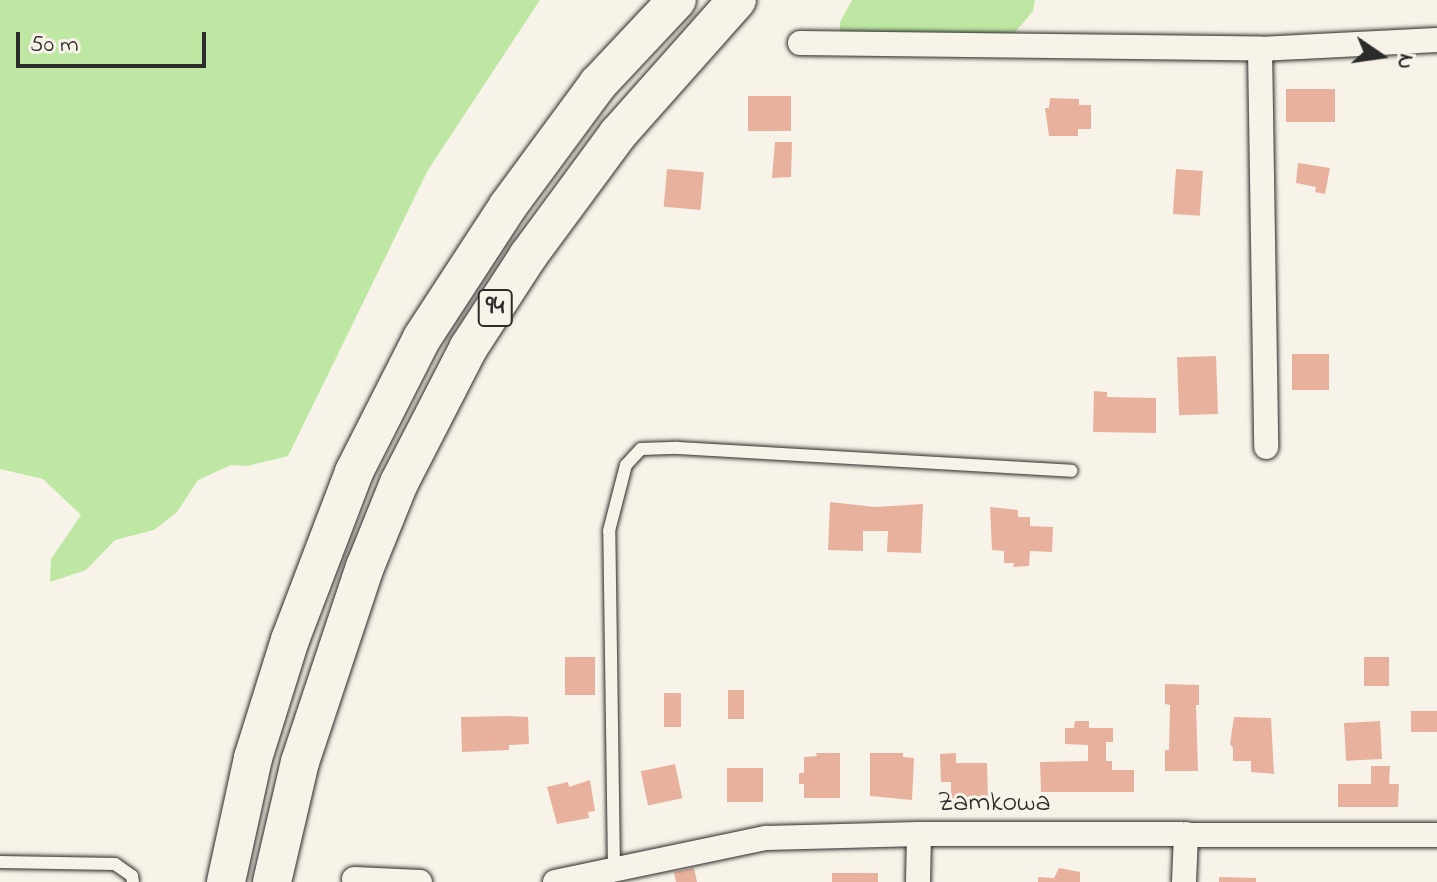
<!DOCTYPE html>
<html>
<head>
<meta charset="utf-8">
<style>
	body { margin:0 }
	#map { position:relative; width:1437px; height:882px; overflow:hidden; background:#f7f3e8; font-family:"Indie Flower",sans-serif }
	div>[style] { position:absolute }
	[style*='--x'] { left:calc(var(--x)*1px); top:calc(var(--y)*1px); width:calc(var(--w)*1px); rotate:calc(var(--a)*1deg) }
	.green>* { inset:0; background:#bee7a3 }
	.building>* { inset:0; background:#e8b19e; transform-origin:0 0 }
	.roads { filter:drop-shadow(0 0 2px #2b2b2b) drop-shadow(0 0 2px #2b2b2b) }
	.lane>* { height:12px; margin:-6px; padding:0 6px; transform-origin:6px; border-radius:6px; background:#f7f3e8 }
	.street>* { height:24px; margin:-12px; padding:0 12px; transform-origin:12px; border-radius:12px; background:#f7f3e8 }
	.primary>* { height:38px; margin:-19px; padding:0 19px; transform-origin:19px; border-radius:19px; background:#f7f3e8 }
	span { translate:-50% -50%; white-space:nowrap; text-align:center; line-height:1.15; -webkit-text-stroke:6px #f7f3e8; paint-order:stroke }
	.shield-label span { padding:2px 6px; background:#f7f3e8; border:2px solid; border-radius:6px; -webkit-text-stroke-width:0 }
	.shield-label { font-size:26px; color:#2b2b2b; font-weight:700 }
	.street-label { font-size:28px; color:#2b2b2b }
	.north { position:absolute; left:1341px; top:16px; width:80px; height:80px; -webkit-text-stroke:6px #f7f3e8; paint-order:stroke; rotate:103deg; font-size:22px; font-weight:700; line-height:32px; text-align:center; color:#2b2b2b }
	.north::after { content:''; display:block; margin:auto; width:28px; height:36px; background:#2b2b2b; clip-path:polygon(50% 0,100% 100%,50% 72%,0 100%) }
	.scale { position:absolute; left:16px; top:32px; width:190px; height:36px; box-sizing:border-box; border:4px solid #2b2b2b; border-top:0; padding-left:10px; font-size:24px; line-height:28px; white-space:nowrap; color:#2b2b2b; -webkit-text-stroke:6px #f7f3e8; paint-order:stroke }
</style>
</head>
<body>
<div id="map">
	<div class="green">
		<div style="clip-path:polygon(0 0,540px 0,428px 170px,288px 456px,247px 466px,231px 465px,198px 480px,177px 512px,154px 530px,115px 540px,86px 570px,50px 582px,51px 559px,81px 515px,43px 479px,0 469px)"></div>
		<div style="clip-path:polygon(852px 0,1035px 0,1033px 11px,1006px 43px,840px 40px,840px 22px)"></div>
	</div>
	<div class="building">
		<div style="left:1286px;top:89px;width:49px;height:33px"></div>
		<div style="left:748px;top:96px;width:43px;height:35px"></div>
		<div style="clip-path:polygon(1050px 98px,1079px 99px,1079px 105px,1091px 105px,1091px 129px,1078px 129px,1078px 136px,1049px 136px,1045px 108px,1049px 108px)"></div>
		<div style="clip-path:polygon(775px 142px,792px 142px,791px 177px,772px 178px)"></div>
		<div style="clip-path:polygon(1298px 163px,1330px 168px,1325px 194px,1315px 192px,1316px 187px,1296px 183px)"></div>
		<div style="left:667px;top:169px;width:37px;height:38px;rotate:5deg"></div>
		<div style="left:1176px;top:169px;width:27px;height:45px;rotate:4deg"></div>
		<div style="left:1292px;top:354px;width:37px;height:36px"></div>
		<div style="left:1216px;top:356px;width:58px;height:39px;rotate:88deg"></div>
		<div style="clip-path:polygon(1094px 391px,1107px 392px,1107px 397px,1156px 398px,1156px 433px,1093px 432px)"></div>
		<div style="clip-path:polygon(830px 502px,875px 507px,923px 504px,921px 553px,887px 552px,888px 531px,863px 531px,863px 551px,828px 550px)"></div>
		<div style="clip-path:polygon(990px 507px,1018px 510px,1018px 517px,1030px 517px,1030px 526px,1053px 527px,1052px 552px,1030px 551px,1029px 566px,1013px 567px,1014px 563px,1004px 563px,1004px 551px,992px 550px)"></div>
		<div style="left:565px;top:657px;width:30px;height:38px"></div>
		<div style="left:1364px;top:657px;width:25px;height:29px"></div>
		<div style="clip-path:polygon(1165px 684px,1199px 685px,1199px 705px,1196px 705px,1198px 771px,1165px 771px,1165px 750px,1169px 750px,1170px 705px,1165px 704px)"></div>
		<div style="left:728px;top:690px;width:16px;height:29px"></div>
		<div style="left:664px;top:693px;width:17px;height:34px"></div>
		<div style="left:1411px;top:711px;width:26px;height:21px"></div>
		<div style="clip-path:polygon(508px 716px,528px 717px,529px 744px,509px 745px,509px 750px,462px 752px,461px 717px)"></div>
		<div style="clip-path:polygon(1234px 717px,1271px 718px,1274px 774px,1251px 772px,1251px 761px,1233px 761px,1233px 748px,1230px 744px)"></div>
		<div style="clip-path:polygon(1075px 721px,1089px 721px,1089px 728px,1113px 728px,1113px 742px,1106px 742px,1106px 761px,1112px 761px,1112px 770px,1134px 770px,1134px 792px,1041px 792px,1040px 762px,1088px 761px,1088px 745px,1065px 744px,1065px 728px,1074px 728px)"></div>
		<div style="left:1380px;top:721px;width:38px;height:36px;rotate:87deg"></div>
		<div style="clip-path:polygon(816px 753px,840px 753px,840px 798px,804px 798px,804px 784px,799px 784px,799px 773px,804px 773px,804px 757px,817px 756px)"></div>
		<div style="clip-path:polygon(870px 753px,903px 753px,903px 757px,914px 758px,912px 800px,870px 796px)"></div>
		<div style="clip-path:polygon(956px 753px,956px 763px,987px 763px,988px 800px,951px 801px,951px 782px,941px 782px,940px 754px)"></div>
		<div style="left:675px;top:764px;width:35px;height:35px;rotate:78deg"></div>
		<div style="clip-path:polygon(1371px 766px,1390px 766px,1389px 784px,1399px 784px,1398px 807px,1338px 807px,1338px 784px,1371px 784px)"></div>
		<div style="left:727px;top:768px;width:36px;height:34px"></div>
		<div style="clip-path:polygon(590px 780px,595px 811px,588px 812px,589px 818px,557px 824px,547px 787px,568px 782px,569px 787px)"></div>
		<div style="clip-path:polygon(694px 868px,697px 882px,676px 882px,674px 872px)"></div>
		<div style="clip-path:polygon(1059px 868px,1080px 872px,1080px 882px,1038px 882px,1038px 877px,1054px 878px)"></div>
		<div style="left:832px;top:873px;width:46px;height:9px"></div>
		<div style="clip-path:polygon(1219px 877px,1256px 878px,1256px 882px,1219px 882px)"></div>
	</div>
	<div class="roads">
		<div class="lane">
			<div style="--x:0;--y:862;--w:115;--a:1"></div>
			<div style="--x:115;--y:864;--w:21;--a:35"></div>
			<div style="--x:132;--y:876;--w:6;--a:81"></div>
			<div style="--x:614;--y:869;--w:338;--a:-90.8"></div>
			<div style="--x:609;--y:531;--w:68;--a:-75.6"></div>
			<div style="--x:626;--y:465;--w:22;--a:-47"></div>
			<div style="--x:641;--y:449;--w:37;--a:-2"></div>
			<div style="--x:678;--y:448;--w:394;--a:3.3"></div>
		</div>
		<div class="street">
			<div style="--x:800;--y:43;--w:460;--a:0.7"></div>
			<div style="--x:1260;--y:49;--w:177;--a:-2.9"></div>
			<div style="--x:1260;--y:49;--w:398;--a:89.1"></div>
			<div style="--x:354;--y:879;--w:66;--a:2.6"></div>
			<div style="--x:555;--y:882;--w:216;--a:-11.8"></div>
			<div style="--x:766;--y:838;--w:153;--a:-1.5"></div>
			<div style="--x:919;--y:834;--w:518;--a:0.11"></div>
			<div style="--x:918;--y:882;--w:48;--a:-88.8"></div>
			<div style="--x:1184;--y:882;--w:48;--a:-87.6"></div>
		</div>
		<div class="primary">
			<div style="--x:226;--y:882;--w:127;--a:-77.7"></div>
			<div style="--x:253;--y:758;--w:124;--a:-72.6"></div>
			<div style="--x:290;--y:640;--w:180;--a:-69.1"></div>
			<div style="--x:354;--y:472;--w:150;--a:-63.1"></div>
			<div style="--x:422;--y:338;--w:158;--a:-56.9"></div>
			<div style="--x:508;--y:206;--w:152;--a:-53.6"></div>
			<div style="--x:598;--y:84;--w:115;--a:-46.8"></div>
			<div style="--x:272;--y:882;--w:123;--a:-76.9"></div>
			<div style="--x:300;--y:762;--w:206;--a:-71.6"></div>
			<div style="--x:365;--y:567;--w:91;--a:-68"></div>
			<div style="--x:399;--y:483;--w:153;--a:-62.8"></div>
			<div style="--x:469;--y:347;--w:108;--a:-57"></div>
			<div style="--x:528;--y:256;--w:152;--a:-53.6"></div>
			<div style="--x:618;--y:134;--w:179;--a:-48.4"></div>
		</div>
	</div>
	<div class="shield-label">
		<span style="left:495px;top:308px">94</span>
	</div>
	<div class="street-label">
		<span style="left:994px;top:804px">Zamkowa</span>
	</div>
	<div class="north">N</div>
	<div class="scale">50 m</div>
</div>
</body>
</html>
